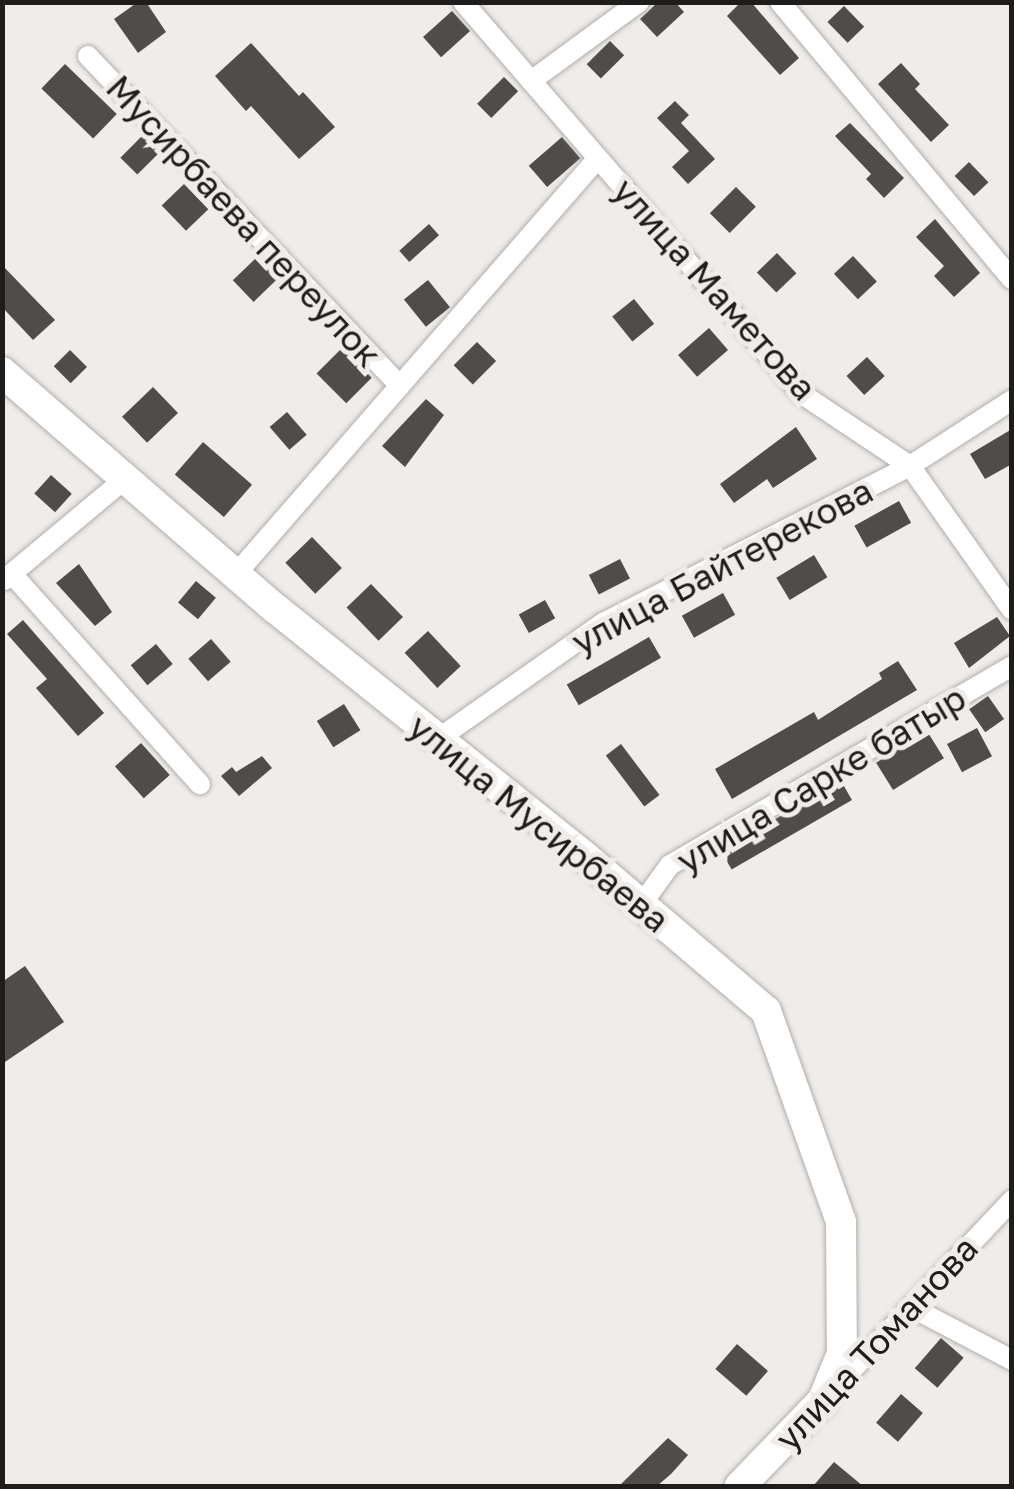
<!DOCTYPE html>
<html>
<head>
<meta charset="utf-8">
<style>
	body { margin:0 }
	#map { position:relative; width:1014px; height:1489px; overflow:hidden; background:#efece9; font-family:"Golos Text",sans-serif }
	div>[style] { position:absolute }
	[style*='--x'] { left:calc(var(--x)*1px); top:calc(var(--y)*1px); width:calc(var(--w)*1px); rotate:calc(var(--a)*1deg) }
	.building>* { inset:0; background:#4f4d4a; transform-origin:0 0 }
	.roads { filter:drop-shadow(0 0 2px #b1aeab) drop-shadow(0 0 2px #b1aeab) }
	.street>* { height:20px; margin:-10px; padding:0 10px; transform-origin:10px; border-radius:10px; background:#fff }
	.secondary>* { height:30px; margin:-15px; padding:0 15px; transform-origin:15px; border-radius:15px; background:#fff }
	span { translate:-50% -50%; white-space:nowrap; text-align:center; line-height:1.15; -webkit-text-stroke:10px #efece9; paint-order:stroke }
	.street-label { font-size:35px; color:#1e1d1c }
	.frame { position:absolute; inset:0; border:5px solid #1e1d1c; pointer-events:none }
</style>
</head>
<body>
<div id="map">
	<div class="building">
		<div style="clip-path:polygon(138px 2px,146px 2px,166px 32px,138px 53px,114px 19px)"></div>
		<div style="clip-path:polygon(658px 2px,675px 2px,684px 12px,657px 37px,640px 19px)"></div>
		<div style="clip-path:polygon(741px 2px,751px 2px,799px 58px,780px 75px,727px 16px)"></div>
		<div style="left:844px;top:6px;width:29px;height:23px;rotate:46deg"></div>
		<div style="left:452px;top:11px;width:27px;height:39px;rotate:48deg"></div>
		<div style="left:610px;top:41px;width:20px;height:33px;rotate:45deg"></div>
		<div style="clip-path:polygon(251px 43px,299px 96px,303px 92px,335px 127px,299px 159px,251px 106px,246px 111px,215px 76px)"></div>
		<div style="clip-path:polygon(901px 63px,920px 84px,915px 89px,949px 125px,931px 142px,878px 84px)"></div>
		<div style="left:65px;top:64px;width:72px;height:34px;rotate:44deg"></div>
		<div style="left:504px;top:77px;width:20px;height:38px;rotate:45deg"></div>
		<div style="clip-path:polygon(675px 101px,689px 115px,681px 123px,715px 159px,688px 184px,672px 167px,689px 151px,657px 118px)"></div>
		<div style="clip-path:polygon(850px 123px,904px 178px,884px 198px,866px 179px,871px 174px,835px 136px)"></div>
		<div style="left:143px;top:135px;width:24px;height:32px;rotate:45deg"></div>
		<div style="left:562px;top:137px;width:28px;height:44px;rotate:49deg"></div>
		<div style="left:969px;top:162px;width:28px;height:20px;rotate:46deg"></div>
		<div style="left:184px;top:184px;width:35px;height:31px;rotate:46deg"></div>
		<div style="left:736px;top:187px;width:28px;height:37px;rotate:45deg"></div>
		<div style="clip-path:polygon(935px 219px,980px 273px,954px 297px,934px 276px,944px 266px,916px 237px)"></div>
		<div style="left:429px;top:224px;width:15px;height:40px;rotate:48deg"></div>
		<div style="left:777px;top:253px;width:28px;height:28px;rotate:46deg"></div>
		<div style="left:258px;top:256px;width:30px;height:35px;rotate:46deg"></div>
		<div style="left:853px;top:256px;width:35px;height:26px;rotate:47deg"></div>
		<div style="clip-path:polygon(2px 265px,55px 320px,33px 340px,2px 307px)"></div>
		<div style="left:428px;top:280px;width:35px;height:31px;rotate:51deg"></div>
		<div style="left:634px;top:299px;width:32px;height:28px;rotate:51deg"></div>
		<div style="left:709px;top:328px;width:29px;height:41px;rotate:49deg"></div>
		<div style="left:477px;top:342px;width:27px;height:33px;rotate:45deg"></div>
		<div style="left:342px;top:348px;width:42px;height:36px;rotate:45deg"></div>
		<div style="left:70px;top:350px;width:24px;height:23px;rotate:45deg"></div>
		<div style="left:867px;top:357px;width:26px;height:28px;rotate:47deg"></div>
		<div style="left:153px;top:387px;width:36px;height:43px;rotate:46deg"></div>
		<div style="clip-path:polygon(426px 399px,444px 415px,405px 467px,382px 446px)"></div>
		<div style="left:287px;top:412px;width:30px;height:23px;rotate:49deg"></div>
		<div style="clip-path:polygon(796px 427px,817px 459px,773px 488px,767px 479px,734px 503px,720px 484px)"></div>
		<div style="clip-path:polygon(1012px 429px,1012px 464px,985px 479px,970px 454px)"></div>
		<div style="left:203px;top:442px;width:65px;height:43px;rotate:41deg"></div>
		<div style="left:51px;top:475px;width:28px;height:25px;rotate:42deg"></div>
		<div style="left:899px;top:501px;width:25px;height:51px;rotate:61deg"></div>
		<div style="left:312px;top:537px;width:43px;height:37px;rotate:46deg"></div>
		<div style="left:814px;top:555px;width:26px;height:44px;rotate:59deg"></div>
		<div style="left:620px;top:559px;width:22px;height:35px;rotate:63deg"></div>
		<div style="clip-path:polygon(79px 564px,112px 612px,95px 626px,56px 583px)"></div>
		<div style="left:196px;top:581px;width:26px;height:28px;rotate:40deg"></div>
		<div style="left:371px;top:584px;width:46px;height:34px;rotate:46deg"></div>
		<div style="left:723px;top:593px;width:25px;height:47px;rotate:61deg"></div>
		<div style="left:545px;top:600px;width:21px;height:30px;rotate:61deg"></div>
		<div style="clip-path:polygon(997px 617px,1010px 636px,969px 668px,954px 643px)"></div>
		<div style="clip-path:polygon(23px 620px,104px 713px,78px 736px,36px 688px,47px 679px,7px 634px)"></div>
		<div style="left:428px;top:631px;width:48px;height:32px;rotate:47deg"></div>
		<div style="left:649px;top:637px;width:24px;height:95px;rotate:60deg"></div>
		<div style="left:211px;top:639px;width:30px;height:30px;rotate:49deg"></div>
		<div style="left:156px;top:644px;width:26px;height:33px;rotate:50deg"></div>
		<div style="clip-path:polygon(898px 661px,917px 690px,732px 799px,715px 769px,814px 712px,818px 720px,882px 679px,879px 673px)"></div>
		<div style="left:988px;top:696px;width:28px;height:23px;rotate:55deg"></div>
		<div style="left:344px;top:704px;width:31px;height:32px;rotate:58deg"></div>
		<div style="left:977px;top:728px;width:32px;height:34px;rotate:62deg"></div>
		<div style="left:927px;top:731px;width:32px;height:60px;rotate:58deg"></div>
		<div style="left:141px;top:743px;width:43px;height:35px;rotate:48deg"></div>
		<div style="left:621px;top:744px;width:64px;height:19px;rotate:53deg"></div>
		<div style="clip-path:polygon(262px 756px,272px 768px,239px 796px,221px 776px,232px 767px,236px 772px)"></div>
		<div style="left:841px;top:781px;width:22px;height:139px;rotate:60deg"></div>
		<div style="clip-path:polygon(25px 966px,64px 1022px,2px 1064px,2px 982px)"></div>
		<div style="left:941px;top:1338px;width:30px;height:40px;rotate:41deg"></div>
		<div style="left:737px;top:1344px;width:41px;height:33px;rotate:41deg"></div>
		<div style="left:901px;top:1394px;width:29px;height:38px;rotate:41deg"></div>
		<div style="clip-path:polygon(668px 1438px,688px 1455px,671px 1474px,657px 1486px,619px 1486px)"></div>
		<div style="clip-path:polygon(834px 1462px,863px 1486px,813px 1486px)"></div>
	</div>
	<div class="roads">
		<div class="street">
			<div style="--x:463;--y:2;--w:518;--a:49.15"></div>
			<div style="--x:802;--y:394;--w:130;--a:33.7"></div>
			<div style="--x:910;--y:466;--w:176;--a:54.7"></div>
			<div style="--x:780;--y:2;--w:361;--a:50.1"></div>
			<div style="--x:88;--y:56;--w:454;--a:46.6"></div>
			<div style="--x:531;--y:81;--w:134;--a:-36.2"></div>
			<div style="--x:12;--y:574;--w:282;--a:48.2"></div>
			<div style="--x:236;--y:574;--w:551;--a:-48.97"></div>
			<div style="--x:4;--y:580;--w:158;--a:-39.9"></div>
			<div style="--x:438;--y:739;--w:202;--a:-35.1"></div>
			<div style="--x:603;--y:623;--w:345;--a:-27.1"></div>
			<div style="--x:910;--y:466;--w:121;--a:-32.9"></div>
			<div style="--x:641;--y:905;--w:49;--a:-54.1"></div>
			<div style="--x:670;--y:865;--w:396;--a:-30.2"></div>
			<div style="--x:911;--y:1307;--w:114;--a:27.7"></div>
			<div style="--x:835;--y:1388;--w:258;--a:-46.7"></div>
		</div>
		<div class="secondary">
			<div style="--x:2;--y:372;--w:362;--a:40.9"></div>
			<div style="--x:276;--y:609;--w:395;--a:38.7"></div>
			<div style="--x:584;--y:856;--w:239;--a:40.4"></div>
			<div style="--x:766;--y:1011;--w:224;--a:70.4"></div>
			<div style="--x:841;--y:1222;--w:131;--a:89.6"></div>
			<div style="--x:842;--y:1353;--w:51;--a:112"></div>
			<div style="--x:823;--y:1400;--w:120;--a:134"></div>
		</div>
	</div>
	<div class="street-label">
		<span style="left:244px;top:221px;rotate:47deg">Мусирбаева переулок</span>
		<span style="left:715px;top:289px;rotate:48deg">улица Маметова</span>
		<span style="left:722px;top:566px;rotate:-28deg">улица Байтерекова</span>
		<span style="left:821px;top:779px;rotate:-31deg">улица Сарке батыр</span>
		<span style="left:539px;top:823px;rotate:39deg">улица Мусирбаева</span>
		<span style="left:876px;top:1343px;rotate:-47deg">улица Томанова</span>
	</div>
	<div class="frame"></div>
</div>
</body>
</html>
